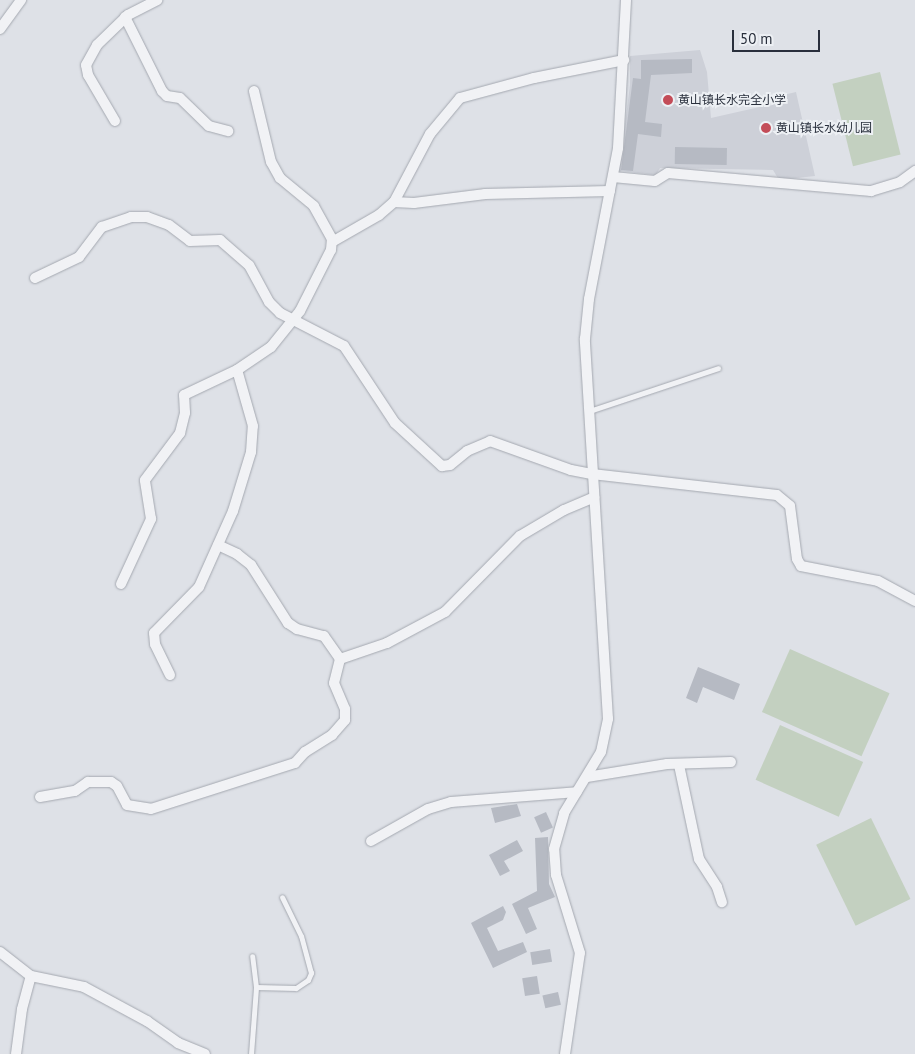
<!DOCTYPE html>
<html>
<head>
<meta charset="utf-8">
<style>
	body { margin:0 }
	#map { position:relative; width:915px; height:1054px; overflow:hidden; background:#dee1e7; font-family:"PT Sans","Noto Sans SC",sans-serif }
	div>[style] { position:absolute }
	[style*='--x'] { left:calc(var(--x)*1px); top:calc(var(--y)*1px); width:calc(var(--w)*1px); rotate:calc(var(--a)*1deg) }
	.built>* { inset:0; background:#cdd0d8 }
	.green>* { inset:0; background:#c3d0c0; transform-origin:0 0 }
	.building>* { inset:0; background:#b6bac3; transform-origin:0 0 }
	.roads { filter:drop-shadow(0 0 1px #a4a8b0) drop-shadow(0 0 1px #a4a8b0) }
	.lane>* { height:5px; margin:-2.5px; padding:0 2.5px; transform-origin:2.5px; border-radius:2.5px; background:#f1f2f5 }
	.street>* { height:10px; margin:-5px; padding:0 5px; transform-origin:5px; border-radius:5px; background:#f1f2f5 }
	.dots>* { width:14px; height:14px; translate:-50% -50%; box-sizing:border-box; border:2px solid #edf0f4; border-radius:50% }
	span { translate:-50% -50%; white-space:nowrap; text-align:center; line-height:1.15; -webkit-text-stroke:4px #edf0f4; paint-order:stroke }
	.poi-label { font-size:12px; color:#292f3c }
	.left { translate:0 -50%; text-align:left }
	.scale { position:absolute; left:732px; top:30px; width:88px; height:22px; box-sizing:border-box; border:2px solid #292f3c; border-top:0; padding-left:6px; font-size:15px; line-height:18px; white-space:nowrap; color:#292f3c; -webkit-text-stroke:4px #edf0f4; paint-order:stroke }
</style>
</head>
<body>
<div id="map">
	<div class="built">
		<div style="clip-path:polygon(700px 50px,707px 72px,711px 118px,768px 105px,767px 99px,796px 92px,815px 176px,779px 180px,773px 170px,660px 168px,656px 175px,619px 171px,630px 85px,630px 56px)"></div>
	</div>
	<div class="green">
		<div style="left:880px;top:72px;width:85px;height:49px;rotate:76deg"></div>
		<div style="left:790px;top:649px;width:109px;height:69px;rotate:24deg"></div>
		<div style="left:780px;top:725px;width:91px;height:60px;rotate:24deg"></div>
		<div style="left:871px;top:818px;width:90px;height:61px;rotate:64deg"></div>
	</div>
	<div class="building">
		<div style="clip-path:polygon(692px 59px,692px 73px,651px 75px,645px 122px,662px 124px,661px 137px,638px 134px,633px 171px,621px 170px,633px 78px,641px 79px,641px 60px)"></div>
		<div style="left:675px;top:147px;width:52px;height:17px;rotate:1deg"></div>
		<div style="clip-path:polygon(698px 667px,740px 684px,734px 700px,703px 687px,697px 703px,686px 698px)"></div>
		<div style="clip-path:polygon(517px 804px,521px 816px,495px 823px,491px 808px)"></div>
		<div style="left:546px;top:812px;width:17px;height:13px;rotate:66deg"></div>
		<div style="clip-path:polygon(548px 837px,549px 884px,555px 897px,528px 908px,537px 929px,526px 934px,512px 904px,537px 891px,535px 838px)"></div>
		<div style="clip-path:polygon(517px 840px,523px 851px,504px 861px,510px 871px,500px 876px,489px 855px)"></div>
		<div style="clip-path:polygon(503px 906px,506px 912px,503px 920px,487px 928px,498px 951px,523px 942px,527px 952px,493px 968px,471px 923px)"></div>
		<div style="left:550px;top:949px;width:13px;height:20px;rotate:81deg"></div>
		<div style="left:537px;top:976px;width:18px;height:15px;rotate:81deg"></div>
		<div style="left:558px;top:992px;width:13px;height:16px;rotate:77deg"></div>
	</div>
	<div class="roads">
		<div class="lane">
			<div style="--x:589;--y:411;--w:136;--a:-18.4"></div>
			<div style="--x:256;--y:987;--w:40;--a:1.4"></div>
			<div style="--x:296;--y:988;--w:14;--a:-34"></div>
			<div style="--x:308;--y:980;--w:8;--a:-67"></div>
			<div style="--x:311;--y:973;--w:38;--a:-105"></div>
			<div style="--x:301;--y:936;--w:43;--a:-116"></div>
			<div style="--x:251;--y:1054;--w:67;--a:-85.7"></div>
			<div style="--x:256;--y:987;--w:31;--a:-97"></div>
		</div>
		<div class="street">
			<div style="--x:125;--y:17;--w:83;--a:63.4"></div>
			<div style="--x:162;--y:91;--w:7;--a:45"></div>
			<div style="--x:167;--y:96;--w:13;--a:9"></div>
			<div style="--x:180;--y:98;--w:40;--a:44"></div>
			<div style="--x:209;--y:126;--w:20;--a:15"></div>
			<div style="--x:0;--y:29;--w:36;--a:-54"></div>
			<div style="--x:115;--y:121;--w:53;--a:-120.4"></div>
			<div style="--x:88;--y:75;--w:10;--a:-101"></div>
			<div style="--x:86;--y:65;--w:23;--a:-61"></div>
			<div style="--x:97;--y:45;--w:43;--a:-44.1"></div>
			<div style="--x:128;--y:15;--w:33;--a:-27"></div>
			<div style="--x:613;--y:177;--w:42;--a:5.4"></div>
			<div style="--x:655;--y:181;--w:15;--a:-32"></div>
			<div style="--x:668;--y:173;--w:204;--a:5.1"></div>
			<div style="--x:871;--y:191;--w:30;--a:-17"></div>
			<div style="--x:900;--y:182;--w:19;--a:-36"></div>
			<div style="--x:394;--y:202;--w:20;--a:3"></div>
			<div style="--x:414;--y:203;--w:72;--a:-7.2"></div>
			<div style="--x:485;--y:194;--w:125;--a:-1.4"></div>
			<div style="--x:332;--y:242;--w:54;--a:-29.9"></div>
			<div style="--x:379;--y:215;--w:20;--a:-41"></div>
			<div style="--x:394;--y:202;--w:77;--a:-62.1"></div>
			<div style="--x:430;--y:134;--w:47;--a:-50.2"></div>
			<div style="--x:460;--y:98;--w:77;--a:-15.1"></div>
			<div style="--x:534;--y:78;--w:92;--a:-11.3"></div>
			<div style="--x:35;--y:278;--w:49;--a:-25.5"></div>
			<div style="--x:79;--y:257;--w:38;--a:-53"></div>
			<div style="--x:102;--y:227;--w:31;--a:-19"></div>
			<div style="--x:131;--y:217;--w:16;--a:0"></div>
			<div style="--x:147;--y:217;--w:23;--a:20"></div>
			<div style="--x:169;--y:225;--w:26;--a:37"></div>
			<div style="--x:190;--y:241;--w:30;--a:-2"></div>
			<div style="--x:220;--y:240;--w:38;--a:41"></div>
			<div style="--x:249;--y:265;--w:42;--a:61.6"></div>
			<div style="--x:269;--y:302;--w:16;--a:45"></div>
			<div style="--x:280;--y:313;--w:72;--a:27.3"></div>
			<div style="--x:344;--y:346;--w:92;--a:56.5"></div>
			<div style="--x:395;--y:423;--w:64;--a:42.5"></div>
			<div style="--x:442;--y:466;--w:8;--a:-7"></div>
			<div style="--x:450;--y:465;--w:22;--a:-39"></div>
			<div style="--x:467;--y:451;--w:25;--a:-23"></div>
			<div style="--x:490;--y:441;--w:86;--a:19.7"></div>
			<div style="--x:571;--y:470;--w:21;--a:11"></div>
			<div style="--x:592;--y:474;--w:186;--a:6.5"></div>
			<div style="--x:777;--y:495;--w:17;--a:40"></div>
			<div style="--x:790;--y:506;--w:53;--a:82.5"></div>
			<div style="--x:797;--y:559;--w:8;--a:60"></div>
			<div style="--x:801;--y:566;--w:78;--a:11"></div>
			<div style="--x:878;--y:581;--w:42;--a:28.4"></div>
			<div style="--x:218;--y:545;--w:21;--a:25"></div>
			<div style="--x:237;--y:554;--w:18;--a:38"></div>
			<div style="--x:251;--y:565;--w:69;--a:57.5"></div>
			<div style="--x:288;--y:623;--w:11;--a:34"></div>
			<div style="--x:297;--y:629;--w:28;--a:15"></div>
			<div style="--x:324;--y:636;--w:28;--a:55"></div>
			<div style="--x:121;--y:584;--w:72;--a:-65.2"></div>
			<div style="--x:151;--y:519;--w:39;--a:-99"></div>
			<div style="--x:145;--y:480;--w:59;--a:-53.3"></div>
			<div style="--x:180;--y:433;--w:21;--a:-76"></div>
			<div style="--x:185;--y:413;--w:18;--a:-93"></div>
			<div style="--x:184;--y:395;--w:59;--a:-25.3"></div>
			<div style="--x:237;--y:370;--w:41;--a:-34.1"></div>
			<div style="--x:271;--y:347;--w:46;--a:-51.1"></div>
			<div style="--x:300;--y:311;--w:68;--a:-63.1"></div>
			<div style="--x:331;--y:250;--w:11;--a:-85"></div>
			<div style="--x:332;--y:239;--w:38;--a:-119"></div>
			<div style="--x:314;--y:206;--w:44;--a:-140.5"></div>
			<div style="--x:280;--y:178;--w:18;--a:-119"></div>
			<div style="--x:271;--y:162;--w:73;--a:-103.5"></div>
			<div style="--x:170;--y:675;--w:34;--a:-116"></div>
			<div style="--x:155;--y:644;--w:11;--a:-95"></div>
			<div style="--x:154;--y:633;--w:64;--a:-45.6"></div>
			<div style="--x:199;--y:587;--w:83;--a:-65.9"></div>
			<div style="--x:233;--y:511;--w:62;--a:-73"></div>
			<div style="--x:251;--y:452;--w:26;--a:-86"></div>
			<div style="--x:253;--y:426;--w:58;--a:-105.9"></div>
			<div style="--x:679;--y:765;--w:96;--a:78"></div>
			<div style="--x:699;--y:859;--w:33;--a:57"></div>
			<div style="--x:717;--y:887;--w:16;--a:72"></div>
			<div style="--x:587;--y:777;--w:81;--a:-9.2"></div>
			<div style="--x:667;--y:764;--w:64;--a:-1.8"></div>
			<div style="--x:40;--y:797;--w:36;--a:-10"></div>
			<div style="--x:75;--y:791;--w:16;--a:-35"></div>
			<div style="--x:88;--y:782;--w:23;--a:0"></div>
			<div style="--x:111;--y:782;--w:7;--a:34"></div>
			<div style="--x:117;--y:786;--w:21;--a:62"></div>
			<div style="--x:127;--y:805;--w:24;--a:9"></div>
			<div style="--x:151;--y:809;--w:151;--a:-17.7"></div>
			<div style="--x:295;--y:763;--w:15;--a:-48"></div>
			<div style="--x:305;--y:752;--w:32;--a:-32"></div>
			<div style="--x:332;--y:735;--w:20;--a:-49"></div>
			<div style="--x:345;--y:720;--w:11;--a:-90"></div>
			<div style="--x:345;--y:709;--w:28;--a:-113"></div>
			<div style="--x:334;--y:683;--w:25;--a:-76"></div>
			<div style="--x:340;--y:659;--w:50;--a:-18.8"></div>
			<div style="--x:387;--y:643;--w:66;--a:-28.1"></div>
			<div style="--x:445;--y:612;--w:107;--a:-45.4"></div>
			<div style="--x:520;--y:536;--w:51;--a:-30.6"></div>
			<div style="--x:564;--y:510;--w:33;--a:-23"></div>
			<div style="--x:371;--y:841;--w:65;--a:-29.3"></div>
			<div style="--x:428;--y:809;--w:24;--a:-17"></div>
			<div style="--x:451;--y:802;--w:126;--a:-4.5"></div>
			<div style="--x:0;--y:952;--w:39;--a:38"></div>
			<div style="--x:31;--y:976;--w:54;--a:11.7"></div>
			<div style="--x:84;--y:987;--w:72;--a:28.4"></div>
			<div style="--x:147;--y:1021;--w:38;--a:35"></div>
			<div style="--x:178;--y:1043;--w:29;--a:22"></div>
			<div style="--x:16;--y:1054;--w:45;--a:-82.4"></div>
			<div style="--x:22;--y:1009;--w:34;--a:-75"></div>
			<div style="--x:565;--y:1054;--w:102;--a:-81.6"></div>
			<div style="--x:580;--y:953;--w:82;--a:-107.1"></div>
			<div style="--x:556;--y:875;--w:26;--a:-94"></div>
			<div style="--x:554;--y:849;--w:37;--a:-74"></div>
			<div style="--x:564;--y:813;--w:71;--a:-58.8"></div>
			<div style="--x:601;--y:752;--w:34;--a:-78"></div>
			<div style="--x:608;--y:719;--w:381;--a:-93.5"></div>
			<div style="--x:585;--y:339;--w:40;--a:-84.3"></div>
			<div style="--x:589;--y:299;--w:154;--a:-79.1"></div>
			<div style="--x:618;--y:148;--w:148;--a:-86.9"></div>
		</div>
	</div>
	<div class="dots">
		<div style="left:668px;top:100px;background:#c34c58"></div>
		<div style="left:766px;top:128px;background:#c34c58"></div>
	</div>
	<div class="poi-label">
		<span class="left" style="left:678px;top:100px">黄山镇长水完全小学</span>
		<span class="left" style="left:776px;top:128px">黄山镇长水幼儿园</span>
	</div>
	<div class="scale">50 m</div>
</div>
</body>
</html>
